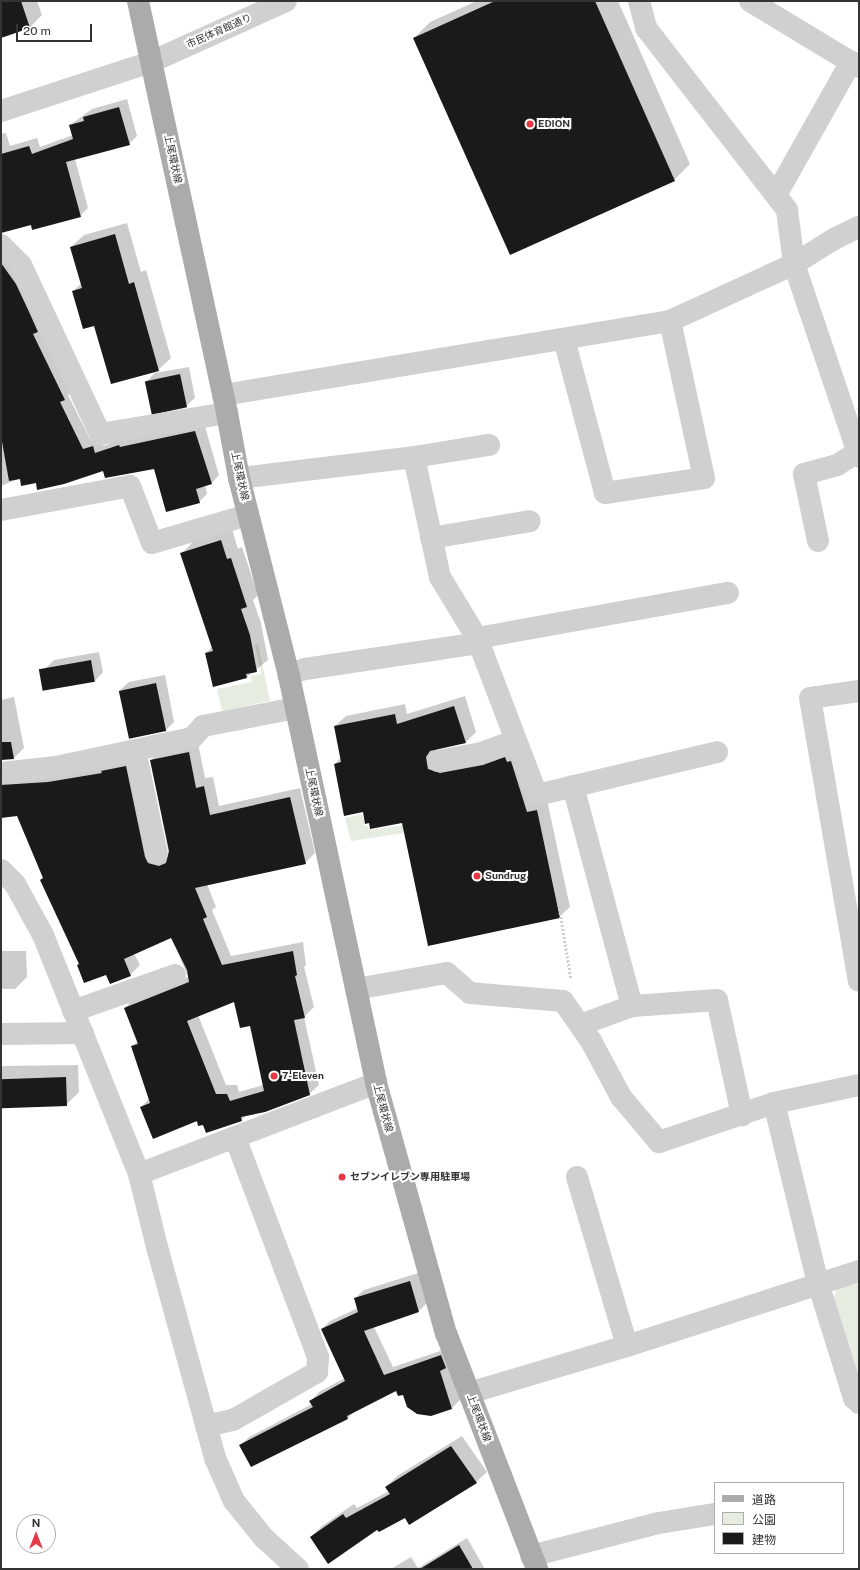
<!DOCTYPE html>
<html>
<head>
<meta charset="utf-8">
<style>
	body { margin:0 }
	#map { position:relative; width:860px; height:1570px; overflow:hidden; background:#fff; font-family:"Public Sans","Noto Sans JP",sans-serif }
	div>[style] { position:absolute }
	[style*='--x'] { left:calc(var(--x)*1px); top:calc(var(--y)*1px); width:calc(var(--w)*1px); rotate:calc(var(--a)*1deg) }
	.green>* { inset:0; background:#e6ecdf }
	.shadow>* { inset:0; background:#0003 }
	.building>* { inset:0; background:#1a1a1a; transform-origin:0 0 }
	.path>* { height:2.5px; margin-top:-1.25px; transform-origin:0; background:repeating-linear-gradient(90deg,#cdcdcd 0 2px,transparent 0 4px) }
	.minor>* { height:22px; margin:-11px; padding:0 11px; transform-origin:11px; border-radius:11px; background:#d0d0d0 }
	.major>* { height:22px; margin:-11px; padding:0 11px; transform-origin:11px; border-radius:11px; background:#ababab }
	.dots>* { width:11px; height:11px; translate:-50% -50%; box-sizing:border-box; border:2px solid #fff; border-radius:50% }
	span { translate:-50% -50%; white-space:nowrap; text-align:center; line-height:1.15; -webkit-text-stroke:4px #fff; paint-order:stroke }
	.street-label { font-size:10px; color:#333 }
	.poi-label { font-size:10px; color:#333; font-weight:700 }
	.left { translate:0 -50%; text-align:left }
	.frame { position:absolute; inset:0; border:2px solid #333; pointer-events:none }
	.legend { position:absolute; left:714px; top:1482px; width:130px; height:72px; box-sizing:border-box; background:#fff; border:1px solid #adadad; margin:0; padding:5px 7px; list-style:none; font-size:12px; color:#333 }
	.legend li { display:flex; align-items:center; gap:8px; height:20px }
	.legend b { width:20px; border:1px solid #adadad }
	.north { position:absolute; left:16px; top:1514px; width:40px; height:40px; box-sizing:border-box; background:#fff; border:1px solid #adadad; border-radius:50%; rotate:0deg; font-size:11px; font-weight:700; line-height:16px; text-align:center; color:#333 }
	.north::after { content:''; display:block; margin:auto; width:14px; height:18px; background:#e63946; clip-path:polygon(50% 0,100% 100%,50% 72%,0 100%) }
	.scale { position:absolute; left:16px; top:24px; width:76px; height:18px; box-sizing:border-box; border:2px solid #333; border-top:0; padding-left:5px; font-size:12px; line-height:14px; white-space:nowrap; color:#333; -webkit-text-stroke:3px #fff; paint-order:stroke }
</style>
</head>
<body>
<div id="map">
	<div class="green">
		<div style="clip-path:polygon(258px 644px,270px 701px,222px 711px,217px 689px,252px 682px,250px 676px,261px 674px,255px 645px)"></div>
		<div style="clip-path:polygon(362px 814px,365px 826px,367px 825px,369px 830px,403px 825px,404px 833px,351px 841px,345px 818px)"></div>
		<div style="clip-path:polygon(859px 1283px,859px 1389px,833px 1299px,838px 1287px)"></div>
	</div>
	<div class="shadow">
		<div style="clip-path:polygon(1px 1px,37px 1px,42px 15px,30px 27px,1px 37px)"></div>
		<div style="clip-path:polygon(477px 1px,618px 1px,690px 164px,674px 180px,414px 38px,430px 22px)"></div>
		<div style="clip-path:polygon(127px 99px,137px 136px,129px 144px,75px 159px,88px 208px,80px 216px,31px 223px,1px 232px,1px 134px,6px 133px,10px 146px,37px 138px,40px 147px,73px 135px,70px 125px,92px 109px)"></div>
		<div style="clip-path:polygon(127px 223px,141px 272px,146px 270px,171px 358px,158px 370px,95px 325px,73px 291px,82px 283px,71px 247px,84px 235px)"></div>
		<div style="clip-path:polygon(1px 245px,72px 391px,68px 395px,91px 441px,101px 438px,103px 446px,127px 437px,204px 423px,219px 475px,211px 484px,205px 485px,207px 494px,199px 502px,155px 467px,104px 470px,37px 482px,21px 478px,1px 486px)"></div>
		<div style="clip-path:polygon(189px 367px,195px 398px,186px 406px,146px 382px,155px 373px)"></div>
		<div style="clip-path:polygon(232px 529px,238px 549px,242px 547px,258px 595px,253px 600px,261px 623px,268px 660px,247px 677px,214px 685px,206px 653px,212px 647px,182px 553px,193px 542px)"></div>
		<div style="clip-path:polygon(99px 652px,103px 672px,95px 681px,44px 690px,41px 673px,54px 660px)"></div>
		<div style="clip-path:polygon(165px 675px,174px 722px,166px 730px,120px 690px,129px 682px)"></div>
		<div style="clip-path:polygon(465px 696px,476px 732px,466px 742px,437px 749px,439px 758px,516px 748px,547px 800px,570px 907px,559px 917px,403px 822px,370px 822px,335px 764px,341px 757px,335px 726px,346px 716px,405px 704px,407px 714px)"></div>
		<div style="clip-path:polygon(14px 697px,24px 748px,14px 758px,1px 759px,1px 700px)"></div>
		<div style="clip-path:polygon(evenodd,198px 743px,205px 778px,213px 777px,219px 806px,300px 788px,315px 853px,305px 863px,207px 884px,216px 907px,212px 910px,231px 956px,303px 942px,306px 965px,304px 967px,314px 1007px,304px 1017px,319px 1085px,309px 1094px,247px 1115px,241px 1120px,204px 1124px,141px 1107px,149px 1099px,132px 1046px,138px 1041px,125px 1008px,134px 998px,188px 977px,171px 936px,134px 953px,140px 965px,130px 975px,107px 973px,80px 964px,41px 880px,44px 877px,18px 815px,1px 817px,1px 771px,135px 757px,163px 857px,169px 855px,151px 760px,161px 750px,198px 743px,234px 1001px,251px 1024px,263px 1085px,239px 1092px,237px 1085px,226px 1085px,198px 1015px,234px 1001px)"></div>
		<div style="clip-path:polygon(1px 951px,26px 951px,27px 977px,15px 989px,1px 989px)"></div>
		<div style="clip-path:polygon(78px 1065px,79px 1092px,66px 1105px,1px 1106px,1px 1066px)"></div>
		<div style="clip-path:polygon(418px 1273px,427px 1303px,419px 1311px,374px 1327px,393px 1367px,449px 1348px,460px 1400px,452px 1408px,431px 1415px,397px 1390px,356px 1410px,348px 1418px,240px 1446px,249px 1437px,312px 1404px,311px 1401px,319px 1392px,345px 1378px,322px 1329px,330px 1321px,358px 1308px,355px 1298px,364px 1290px)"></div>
		<div style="clip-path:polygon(462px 1436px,487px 1472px,476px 1482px,410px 1524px,405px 1517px,378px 1528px,311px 1537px,322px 1526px,354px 1504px,357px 1508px,389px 1491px,386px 1487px,397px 1476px)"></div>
		<div style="clip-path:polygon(467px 1538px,485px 1569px,391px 1569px,411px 1557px,418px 1568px)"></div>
	</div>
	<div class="building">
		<div style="clip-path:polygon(1px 1px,21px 1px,30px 28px,1px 38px)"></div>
		<div style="clip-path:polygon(495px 1px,595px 1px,675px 181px,510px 255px,413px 38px)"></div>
		<div style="clip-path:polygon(119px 107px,130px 145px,66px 162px,81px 217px,32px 230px,31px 225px,1px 233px,1px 154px,29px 146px,32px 154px,73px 139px,69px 125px,84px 121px,83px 117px)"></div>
		<div style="clip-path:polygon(115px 234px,129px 284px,134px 282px,159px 371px,111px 384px,94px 326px,83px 329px,72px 291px,82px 288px,70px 247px)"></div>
		<div style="clip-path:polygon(1px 263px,16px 284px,30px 314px,38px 332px,33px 334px,65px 400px,60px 402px,83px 449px,93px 446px,95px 453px,119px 445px,120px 447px,195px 431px,212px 484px,196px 489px,200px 503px,166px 512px,154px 469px,105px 478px,103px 471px,64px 484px,37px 490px,36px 483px,21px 486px,20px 479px,9px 481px,1px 436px)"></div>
		<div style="left:180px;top:374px;width:34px;height:36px;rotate:78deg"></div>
		<div style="clip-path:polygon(221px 540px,227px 559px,231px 558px,247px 607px,241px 609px,250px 635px,257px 672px,246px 674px,247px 678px,213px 687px,205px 653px,213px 651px,180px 553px)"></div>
		<div style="left:91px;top:660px;width:22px;height:53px;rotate:80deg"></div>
		<div style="left:156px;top:683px;width:49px;height:38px;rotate:78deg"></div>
		<div style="clip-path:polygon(454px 706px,466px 743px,430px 751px,426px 757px,428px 769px,440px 773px,483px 765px,505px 757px,507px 762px,511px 761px,527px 812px,537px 810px,560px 918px,428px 946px,402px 823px,370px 829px,369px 823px,365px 824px,363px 812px,344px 816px,334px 764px,341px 762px,334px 726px,395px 714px,397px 724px)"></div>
		<div style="clip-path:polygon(1px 742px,11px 742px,14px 759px,1px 760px)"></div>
		<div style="clip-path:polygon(evenodd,189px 752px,196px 788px,204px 786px,210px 815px,290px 797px,306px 864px,195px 888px,207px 917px,203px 919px,222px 965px,293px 951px,297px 975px,295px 976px,305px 1018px,294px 1020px,310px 1095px,265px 1112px,241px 1117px,242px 1121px,206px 1133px,203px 1125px,198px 1126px,197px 1121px,153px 1139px,140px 1107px,150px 1103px,131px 1046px,138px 1044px,124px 1008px,189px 982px,187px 970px,171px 938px,124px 959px,131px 976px,110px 984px,106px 975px,84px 983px,77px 965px,79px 964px,40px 880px,43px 878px,17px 816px,1px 818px,1px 785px,48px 782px,102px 773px,101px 771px,126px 766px,145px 857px,148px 863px,159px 866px,166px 863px,169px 851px,150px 760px,189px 752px,234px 1002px,240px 1028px,250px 1026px,264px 1091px,230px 1101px,227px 1094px,216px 1094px,187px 1021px,234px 1002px)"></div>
		<div style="left:66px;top:1077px;width:29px;height:65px;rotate:88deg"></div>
		<div style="clip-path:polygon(410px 1281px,419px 1312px,364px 1331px,384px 1375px,441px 1355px,446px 1368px,440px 1371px,452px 1409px,431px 1416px,417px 1414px,407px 1407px,403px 1395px,398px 1396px,396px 1391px,347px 1416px,348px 1419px,251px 1467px,239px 1445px,313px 1407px,309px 1401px,345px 1381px,321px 1329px,358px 1312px,354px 1298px)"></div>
		<div style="clip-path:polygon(451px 1446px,477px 1483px,409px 1525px,405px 1518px,379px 1532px,377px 1530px,328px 1564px,310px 1537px,343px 1514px,346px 1518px,390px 1494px,385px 1487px)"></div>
		<div style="clip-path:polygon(459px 1545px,473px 1569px,420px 1569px)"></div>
	</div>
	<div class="path">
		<div style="--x:545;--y:818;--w:163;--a:80.8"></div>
	</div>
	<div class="minor">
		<div style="--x:639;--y:1;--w:28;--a:75"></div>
		<div style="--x:646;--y:28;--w:230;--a:52.2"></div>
		<div style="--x:787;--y:210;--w:54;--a:82.6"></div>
		<div style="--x:794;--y:264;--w:203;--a:71.3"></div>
		<div style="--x:750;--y:1;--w:127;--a:31.2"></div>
		<div style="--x:1;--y:111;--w:158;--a:-18.1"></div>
		<div style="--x:151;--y:62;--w:148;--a:-24.3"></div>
		<div style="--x:776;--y:195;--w:153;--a:-60.6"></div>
		<div style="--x:1;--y:245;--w:28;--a:45"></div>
		<div style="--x:21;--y:265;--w:187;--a:64.9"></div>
		<div style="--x:100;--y:434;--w:129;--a:-9.4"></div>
		<div style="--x:564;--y:339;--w:159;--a:75.1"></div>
		<div style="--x:605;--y:493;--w:100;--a:-8.6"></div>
		<div style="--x:704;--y:478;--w:161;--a:-102.2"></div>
		<div style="--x:223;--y:395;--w:453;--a:-9.4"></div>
		<div style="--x:670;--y:321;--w:136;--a:-24.7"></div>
		<div style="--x:794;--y:264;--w:47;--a:-32"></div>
		<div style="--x:834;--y:239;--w:28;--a:-26"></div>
		<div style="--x:414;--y:457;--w:76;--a:-9.1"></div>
		<div style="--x:239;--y:478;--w:176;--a:-6.8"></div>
		<div style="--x:414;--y:457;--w:123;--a:77.8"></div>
		<div style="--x:440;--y:577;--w:71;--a:58.8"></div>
		<div style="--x:477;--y:638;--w:168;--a:69.1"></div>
		<div style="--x:537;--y:795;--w:185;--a:-13.4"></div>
		<div style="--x:1;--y:510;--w:131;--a:-10.5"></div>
		<div style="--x:130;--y:486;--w:61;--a:68.9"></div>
		<div style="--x:152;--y:543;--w:100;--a:-16.3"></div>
		<div style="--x:431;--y:538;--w:100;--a:-9.7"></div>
		<div style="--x:818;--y:541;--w:68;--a:-101.8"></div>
		<div style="--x:804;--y:474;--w:34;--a:-15"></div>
		<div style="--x:837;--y:465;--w:26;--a:-32"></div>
		<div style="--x:477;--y:638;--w:255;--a:-10.2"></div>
		<div style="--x:288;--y:674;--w:18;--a:-16"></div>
		<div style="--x:305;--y:669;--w:177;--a:-8.5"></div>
		<div style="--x:859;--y:691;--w:49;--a:171.9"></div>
		<div style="--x:810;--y:698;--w:287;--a:80.2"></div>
		<div style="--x:135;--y:750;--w:106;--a:78.1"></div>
		<div style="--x:438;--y:761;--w:44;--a:-10.5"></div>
		<div style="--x:481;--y:753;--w:37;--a:-20"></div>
		<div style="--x:1;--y:773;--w:55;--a:-6.2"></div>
		<div style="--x:56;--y:767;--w:139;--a:-12"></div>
		<div style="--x:192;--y:738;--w:16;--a:-47"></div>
		<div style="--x:203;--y:726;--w:95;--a:-11"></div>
		<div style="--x:573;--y:786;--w:228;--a:75"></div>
		<div style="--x:1;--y:870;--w:20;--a:45"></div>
		<div style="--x:15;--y:884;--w:58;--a:61.2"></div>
		<div style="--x:43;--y:935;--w:258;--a:68.1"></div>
		<div style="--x:139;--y:1174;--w:75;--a:76.1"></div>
		<div style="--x:157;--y:1247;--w:219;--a:74.6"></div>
		<div style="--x:215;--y:1458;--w:47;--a:66.2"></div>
		<div style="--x:234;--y:1501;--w:48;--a:51"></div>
		<div style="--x:264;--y:1538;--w:46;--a:42.4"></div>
		<div style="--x:356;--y:989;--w:92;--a:-10"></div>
		<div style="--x:447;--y:973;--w:30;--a:41"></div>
		<div style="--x:470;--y:993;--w:93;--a:4.9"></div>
		<div style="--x:563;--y:1001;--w:49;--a:55"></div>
		<div style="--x:591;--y:1041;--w:64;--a:61.8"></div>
		<div style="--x:621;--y:1097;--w:59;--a:49.8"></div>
		<div style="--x:659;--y:1142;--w:121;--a:-18.7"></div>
		<div style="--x:774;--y:1103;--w:87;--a:-12"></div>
		<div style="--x:73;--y:1011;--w:108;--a:-19.4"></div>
		<div style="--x:580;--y:1025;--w:55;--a:-20.1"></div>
		<div style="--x:632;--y:1006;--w:85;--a:-4"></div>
		<div style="--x:717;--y:1000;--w:118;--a:77.7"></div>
		<div style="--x:1;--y:1034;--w:82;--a:-0.7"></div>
		<div style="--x:774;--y:1103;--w:185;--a:76.3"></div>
		<div style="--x:818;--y:1283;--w:121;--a:72.6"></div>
		<div style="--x:854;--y:1398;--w:7;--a:45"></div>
		<div style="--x:139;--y:1174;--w:254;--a:-21"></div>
		<div style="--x:577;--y:1177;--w:176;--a:73.5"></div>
		<div style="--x:469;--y:1393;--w:165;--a:-16.6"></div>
		<div style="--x:627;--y:1346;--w:244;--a:-17.9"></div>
		<div style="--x:206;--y:1426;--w:28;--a:-13"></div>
		<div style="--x:233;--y:1420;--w:97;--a:-29.7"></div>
		<div style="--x:317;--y:1372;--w:15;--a:-86"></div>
		<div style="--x:318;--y:1357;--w:235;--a:-110.7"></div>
		<div style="--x:531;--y:1556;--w:132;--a:-14.5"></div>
		<div style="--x:659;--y:1523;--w:57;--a:-9.1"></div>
	</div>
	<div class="major">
		<div style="--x:138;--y:1;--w:422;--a:77.8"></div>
		<div style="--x:227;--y:413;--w:66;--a:79.5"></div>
		<div style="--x:239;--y:478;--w:204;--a:75.8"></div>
		<div style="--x:289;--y:676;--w:416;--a:77.9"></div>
		<div style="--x:376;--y:1083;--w:260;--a:74.4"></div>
		<div style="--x:446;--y:1333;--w:253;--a:68.9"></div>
	</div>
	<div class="dots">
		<div style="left:530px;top:124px;background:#e63946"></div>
		<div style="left:477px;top:876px;background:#e63946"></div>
		<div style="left:274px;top:1076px;background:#e63946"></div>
		<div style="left:342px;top:1177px;background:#e63946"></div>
	</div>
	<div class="street-label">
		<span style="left:219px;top:31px;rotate:-24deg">市民体育館通り</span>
		<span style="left:173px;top:159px;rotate:78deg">上尾環状線</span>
		<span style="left:240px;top:476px;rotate:78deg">上尾環状線</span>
		<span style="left:314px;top:792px;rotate:78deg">上尾環状線</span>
		<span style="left:383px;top:1108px;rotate:75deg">上尾環状線</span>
		<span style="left:479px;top:1418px;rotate:69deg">上尾環状線</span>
	</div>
	<div class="poi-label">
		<span class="left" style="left:538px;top:124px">EDION</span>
		<span class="left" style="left:485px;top:876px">Sundrug</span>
		<span class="left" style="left:282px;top:1076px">7-Eleven</span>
		<span class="left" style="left:350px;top:1177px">セブンイレブン専用駐車場</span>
	</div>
	<div class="frame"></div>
	<ul class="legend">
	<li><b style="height:5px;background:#ababab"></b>道路</li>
	<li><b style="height:11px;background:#e6ecdf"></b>公園</li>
	<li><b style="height:11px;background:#1a1a1a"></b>建物</li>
	</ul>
	<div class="north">N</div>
	<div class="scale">20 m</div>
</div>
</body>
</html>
